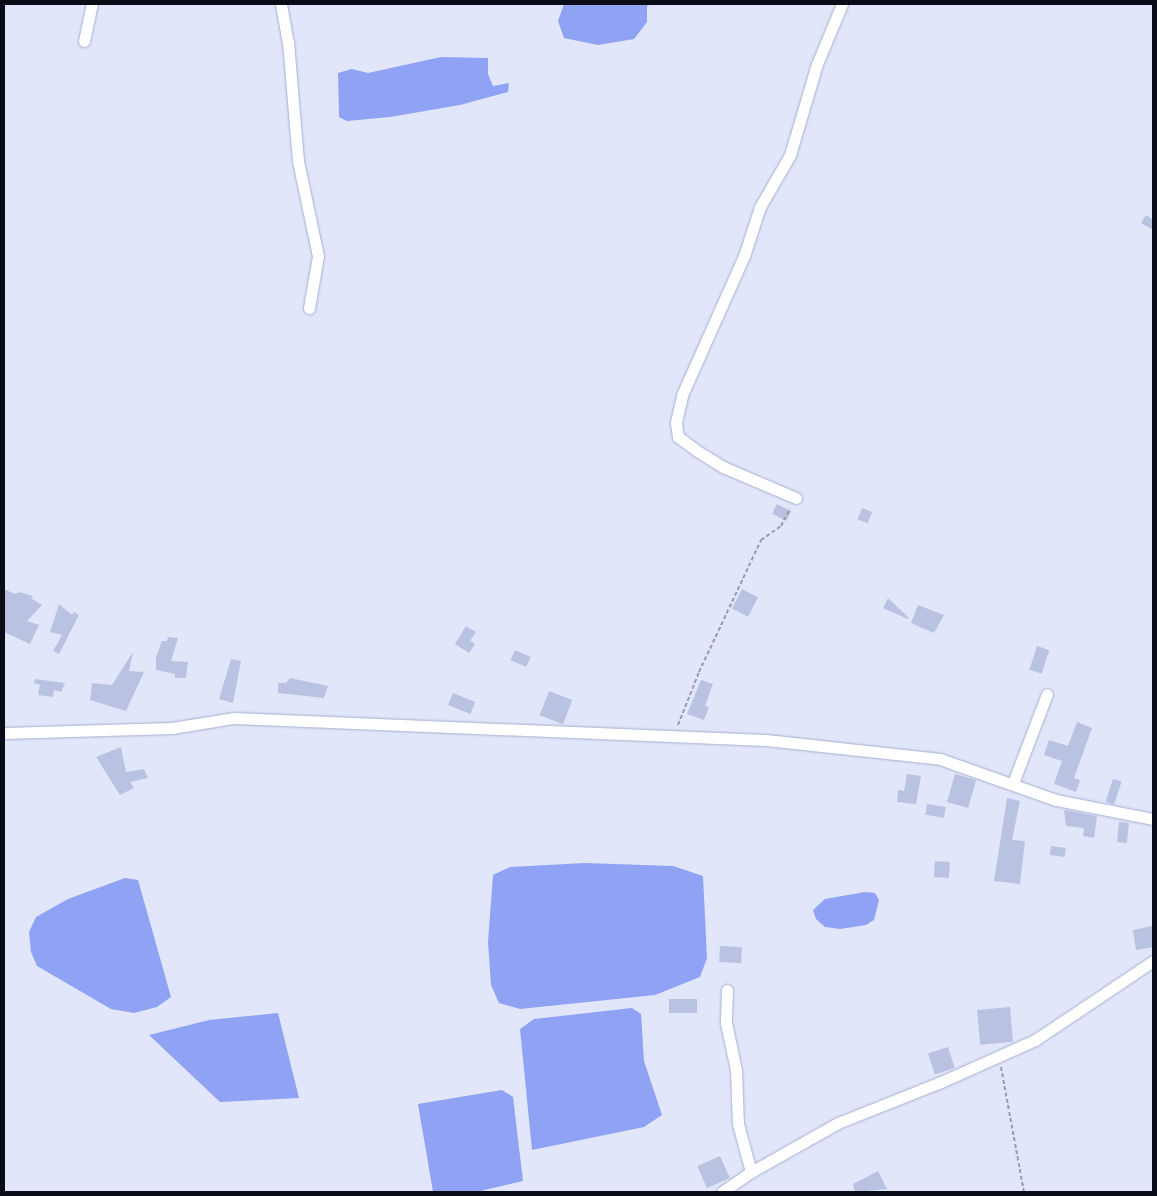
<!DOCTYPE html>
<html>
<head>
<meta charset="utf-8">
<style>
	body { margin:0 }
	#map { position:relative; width:1157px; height:1196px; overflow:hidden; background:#e1e6fa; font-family:Helvetica,sans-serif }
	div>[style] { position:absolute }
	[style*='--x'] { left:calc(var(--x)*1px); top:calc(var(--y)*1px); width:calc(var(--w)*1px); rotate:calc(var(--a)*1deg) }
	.water>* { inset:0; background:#8fa2f3 }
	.building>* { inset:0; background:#bac2e2; transform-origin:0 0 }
	.path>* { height:2px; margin-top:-1px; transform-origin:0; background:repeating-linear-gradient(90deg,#979bac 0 4px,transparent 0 6.5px) }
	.roads { filter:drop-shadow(0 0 1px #a6afce) drop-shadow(0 0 1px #a6afce) }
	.minor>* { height:11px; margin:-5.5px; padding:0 5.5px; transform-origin:5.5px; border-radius:5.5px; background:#fff }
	span { translate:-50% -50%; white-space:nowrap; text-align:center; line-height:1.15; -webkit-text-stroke:4px #fff; paint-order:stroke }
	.frame { position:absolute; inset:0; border:5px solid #0a0d18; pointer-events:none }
</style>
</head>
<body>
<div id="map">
	<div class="water">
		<div style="clip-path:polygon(564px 4px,652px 4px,647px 6px,647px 22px,634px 39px,598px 45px,564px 38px,558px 21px)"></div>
		<div style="clip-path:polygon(441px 57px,488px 58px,488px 74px,493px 86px,509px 83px,508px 92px,460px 105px,390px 117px,347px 121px,339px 117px,338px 73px,352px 69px,368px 73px)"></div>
		<div style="clip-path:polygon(585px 863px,673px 866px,703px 876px,707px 958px,700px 977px,655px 995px,520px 1009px,499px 1003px,491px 985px,488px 942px,493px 875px,510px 867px)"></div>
		<div style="clip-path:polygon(125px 878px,138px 880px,171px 997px,157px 1007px,134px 1013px,111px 1009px,37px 966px,31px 952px,29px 932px,36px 917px,68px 899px)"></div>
		<div style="clip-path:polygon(865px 892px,875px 893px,879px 900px,874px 920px,866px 925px,840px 929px,825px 927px,816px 919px,813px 910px,825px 899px)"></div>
		<div style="clip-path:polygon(632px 1008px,641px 1014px,644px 1061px,662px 1115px,644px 1127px,532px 1150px,520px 1029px,534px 1019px)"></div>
		<div style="clip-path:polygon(278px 1013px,299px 1098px,220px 1102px,149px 1035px,209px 1020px)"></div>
		<div style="clip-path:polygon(502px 1090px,513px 1097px,523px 1181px,476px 1192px,433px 1192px,418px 1104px)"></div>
	</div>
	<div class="building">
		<div style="clip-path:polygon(1146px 215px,1153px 220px,1153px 230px,1141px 223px)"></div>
		<div style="left:777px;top:504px;width:16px;height:11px;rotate:27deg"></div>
		<div style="left:862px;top:508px;width:11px;height:12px;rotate:22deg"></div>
		<div style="clip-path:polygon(4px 589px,15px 594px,19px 592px,33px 596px,31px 598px,42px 605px,27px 621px,39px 625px,30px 644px,4px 632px)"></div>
		<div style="left:742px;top:589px;width:18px;height:22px;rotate:27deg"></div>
		<div style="clip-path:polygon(888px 598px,909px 618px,908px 619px,883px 608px)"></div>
		<div style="clip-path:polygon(59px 604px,72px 615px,74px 612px,79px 615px,59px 654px,53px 651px,62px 635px,50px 632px)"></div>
		<div style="clip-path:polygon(918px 605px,944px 615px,934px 633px,911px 623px)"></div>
		<div style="clip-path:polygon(466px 626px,476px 632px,470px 641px,475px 644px,469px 653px,455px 644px)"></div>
		<div style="clip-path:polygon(168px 637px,178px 638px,171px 661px,188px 662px,186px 678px,175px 678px,175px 674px,156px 670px,156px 657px,162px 641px,167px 641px)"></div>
		<div style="left:1037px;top:646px;width:13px;height:25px;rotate:18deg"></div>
		<div style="left:515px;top:650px;width:17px;height:11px;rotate:24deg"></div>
		<div style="clip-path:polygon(133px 652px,129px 671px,144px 672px,126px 711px,90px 700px,92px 683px,112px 685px)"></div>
		<div style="clip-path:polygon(231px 659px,241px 661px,233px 703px,219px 699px)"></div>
		<div style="clip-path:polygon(290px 678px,328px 686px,324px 698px,278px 693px,278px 683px,286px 683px)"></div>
		<div style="clip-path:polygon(35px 679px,65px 683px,61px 692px,54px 690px,53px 697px,38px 695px,40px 685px,34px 683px)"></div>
		<div style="clip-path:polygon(701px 680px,713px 684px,705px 706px,709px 707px,704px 720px,687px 714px)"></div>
		<div style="left:549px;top:691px;width:25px;height:26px;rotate:21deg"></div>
		<div style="left:453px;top:693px;width:24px;height:13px;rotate:22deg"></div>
		<div style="clip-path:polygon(1077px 722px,1092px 728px,1074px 778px,1080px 780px,1076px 792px,1054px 784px,1062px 761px,1044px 755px,1049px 740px,1068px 746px)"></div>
		<div style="clip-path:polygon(121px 747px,126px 772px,144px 769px,148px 778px,130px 782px,134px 788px,120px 795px,96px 757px)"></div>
		<div style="clip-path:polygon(907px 774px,921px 776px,916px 804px,897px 802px,898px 790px,904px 791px)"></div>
		<div style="left:955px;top:774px;width:22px;height:29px;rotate:16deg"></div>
		<div style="left:1113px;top:779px;width:9px;height:24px;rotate:18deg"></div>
		<div style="clip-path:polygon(1007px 798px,1020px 801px,1012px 840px,1025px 841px,1020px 884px,994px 881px)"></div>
		<div style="left:927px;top:804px;width:19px;height:11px;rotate:9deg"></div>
		<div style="clip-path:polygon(1064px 810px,1097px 816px,1094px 838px,1083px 836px,1084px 828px,1066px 826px)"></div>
		<div style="left:1119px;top:822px;width:10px;height:20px;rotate:6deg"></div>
		<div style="left:1051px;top:846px;width:15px;height:9px;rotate:8deg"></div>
		<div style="left:935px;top:861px;width:15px;height:16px;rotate:4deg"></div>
		<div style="clip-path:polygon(1152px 926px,1153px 947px,1136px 950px,1133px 930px)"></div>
		<div style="left:720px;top:946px;width:22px;height:16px;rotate:3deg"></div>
		<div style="left:697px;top:999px;width:14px;height:28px;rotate:90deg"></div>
		<div style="left:1010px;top:1007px;width:35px;height:33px;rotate:85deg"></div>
		<div style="left:948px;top:1047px;width:22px;height:21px;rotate:72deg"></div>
		<div style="left:720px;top:1156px;width:24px;height:25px;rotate:66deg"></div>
		<div style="clip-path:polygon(878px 1171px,887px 1189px,855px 1192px,853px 1184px)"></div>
	</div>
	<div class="path">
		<div style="--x:678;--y:725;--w:57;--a:-68.4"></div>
		<div style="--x:699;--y:672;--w:146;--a:-64.8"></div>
		<div style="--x:761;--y:540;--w:24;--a:-35"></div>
		<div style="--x:781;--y:526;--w:20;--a:-63"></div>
		<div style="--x:1001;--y:1067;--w:127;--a:79.6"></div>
	</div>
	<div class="roads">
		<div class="minor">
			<div style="--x:281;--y:4;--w:39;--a:80"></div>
			<div style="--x:288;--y:42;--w:119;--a:85.2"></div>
			<div style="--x:298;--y:161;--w:97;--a:78.1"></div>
			<div style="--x:318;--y:256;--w:53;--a:99.8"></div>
			<div style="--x:84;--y:41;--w:38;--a:-78"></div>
			<div style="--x:796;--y:498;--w:79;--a:-157"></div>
			<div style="--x:723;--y:467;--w:32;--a:-148"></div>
			<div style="--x:696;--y:450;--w:22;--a:-144"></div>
			<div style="--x:678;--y:437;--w:15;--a:-98"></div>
			<div style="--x:676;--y:422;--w:28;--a:-77"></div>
			<div style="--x:682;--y:395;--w:152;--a:-66"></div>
			<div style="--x:744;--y:256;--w:52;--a:-71.9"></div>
			<div style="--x:760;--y:207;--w:60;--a:-60"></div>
			<div style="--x:790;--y:155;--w:95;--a:-73.5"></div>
			<div style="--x:817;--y:64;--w:65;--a:-67.4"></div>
			<div style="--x:4;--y:733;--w:168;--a:-1.7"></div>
			<div style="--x:172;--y:728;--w:63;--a:-9.2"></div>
			<div style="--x:234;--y:718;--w:532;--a:2.37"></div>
			<div style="--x:766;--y:740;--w:175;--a:6.2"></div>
			<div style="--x:940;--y:759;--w:123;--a:19.5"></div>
			<div style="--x:1056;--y:800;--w:99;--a:11.1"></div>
			<div style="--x:1013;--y:783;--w:95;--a:-69.1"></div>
			<div style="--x:727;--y:990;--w:33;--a:92"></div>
			<div style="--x:726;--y:1023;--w:48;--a:78"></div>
			<div style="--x:736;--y:1070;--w:54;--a:87.9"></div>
			<div style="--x:738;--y:1124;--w:50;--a:74.8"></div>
			<div style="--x:722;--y:1192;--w:35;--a:-35"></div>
			<div style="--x:751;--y:1172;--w:100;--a:-29.4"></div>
			<div style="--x:838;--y:1123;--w:111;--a:-21.7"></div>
			<div style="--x:941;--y:1082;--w:103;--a:-24.1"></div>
			<div style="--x:1035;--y:1040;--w:142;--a:-33.8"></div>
		</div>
	</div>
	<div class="frame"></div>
</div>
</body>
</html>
